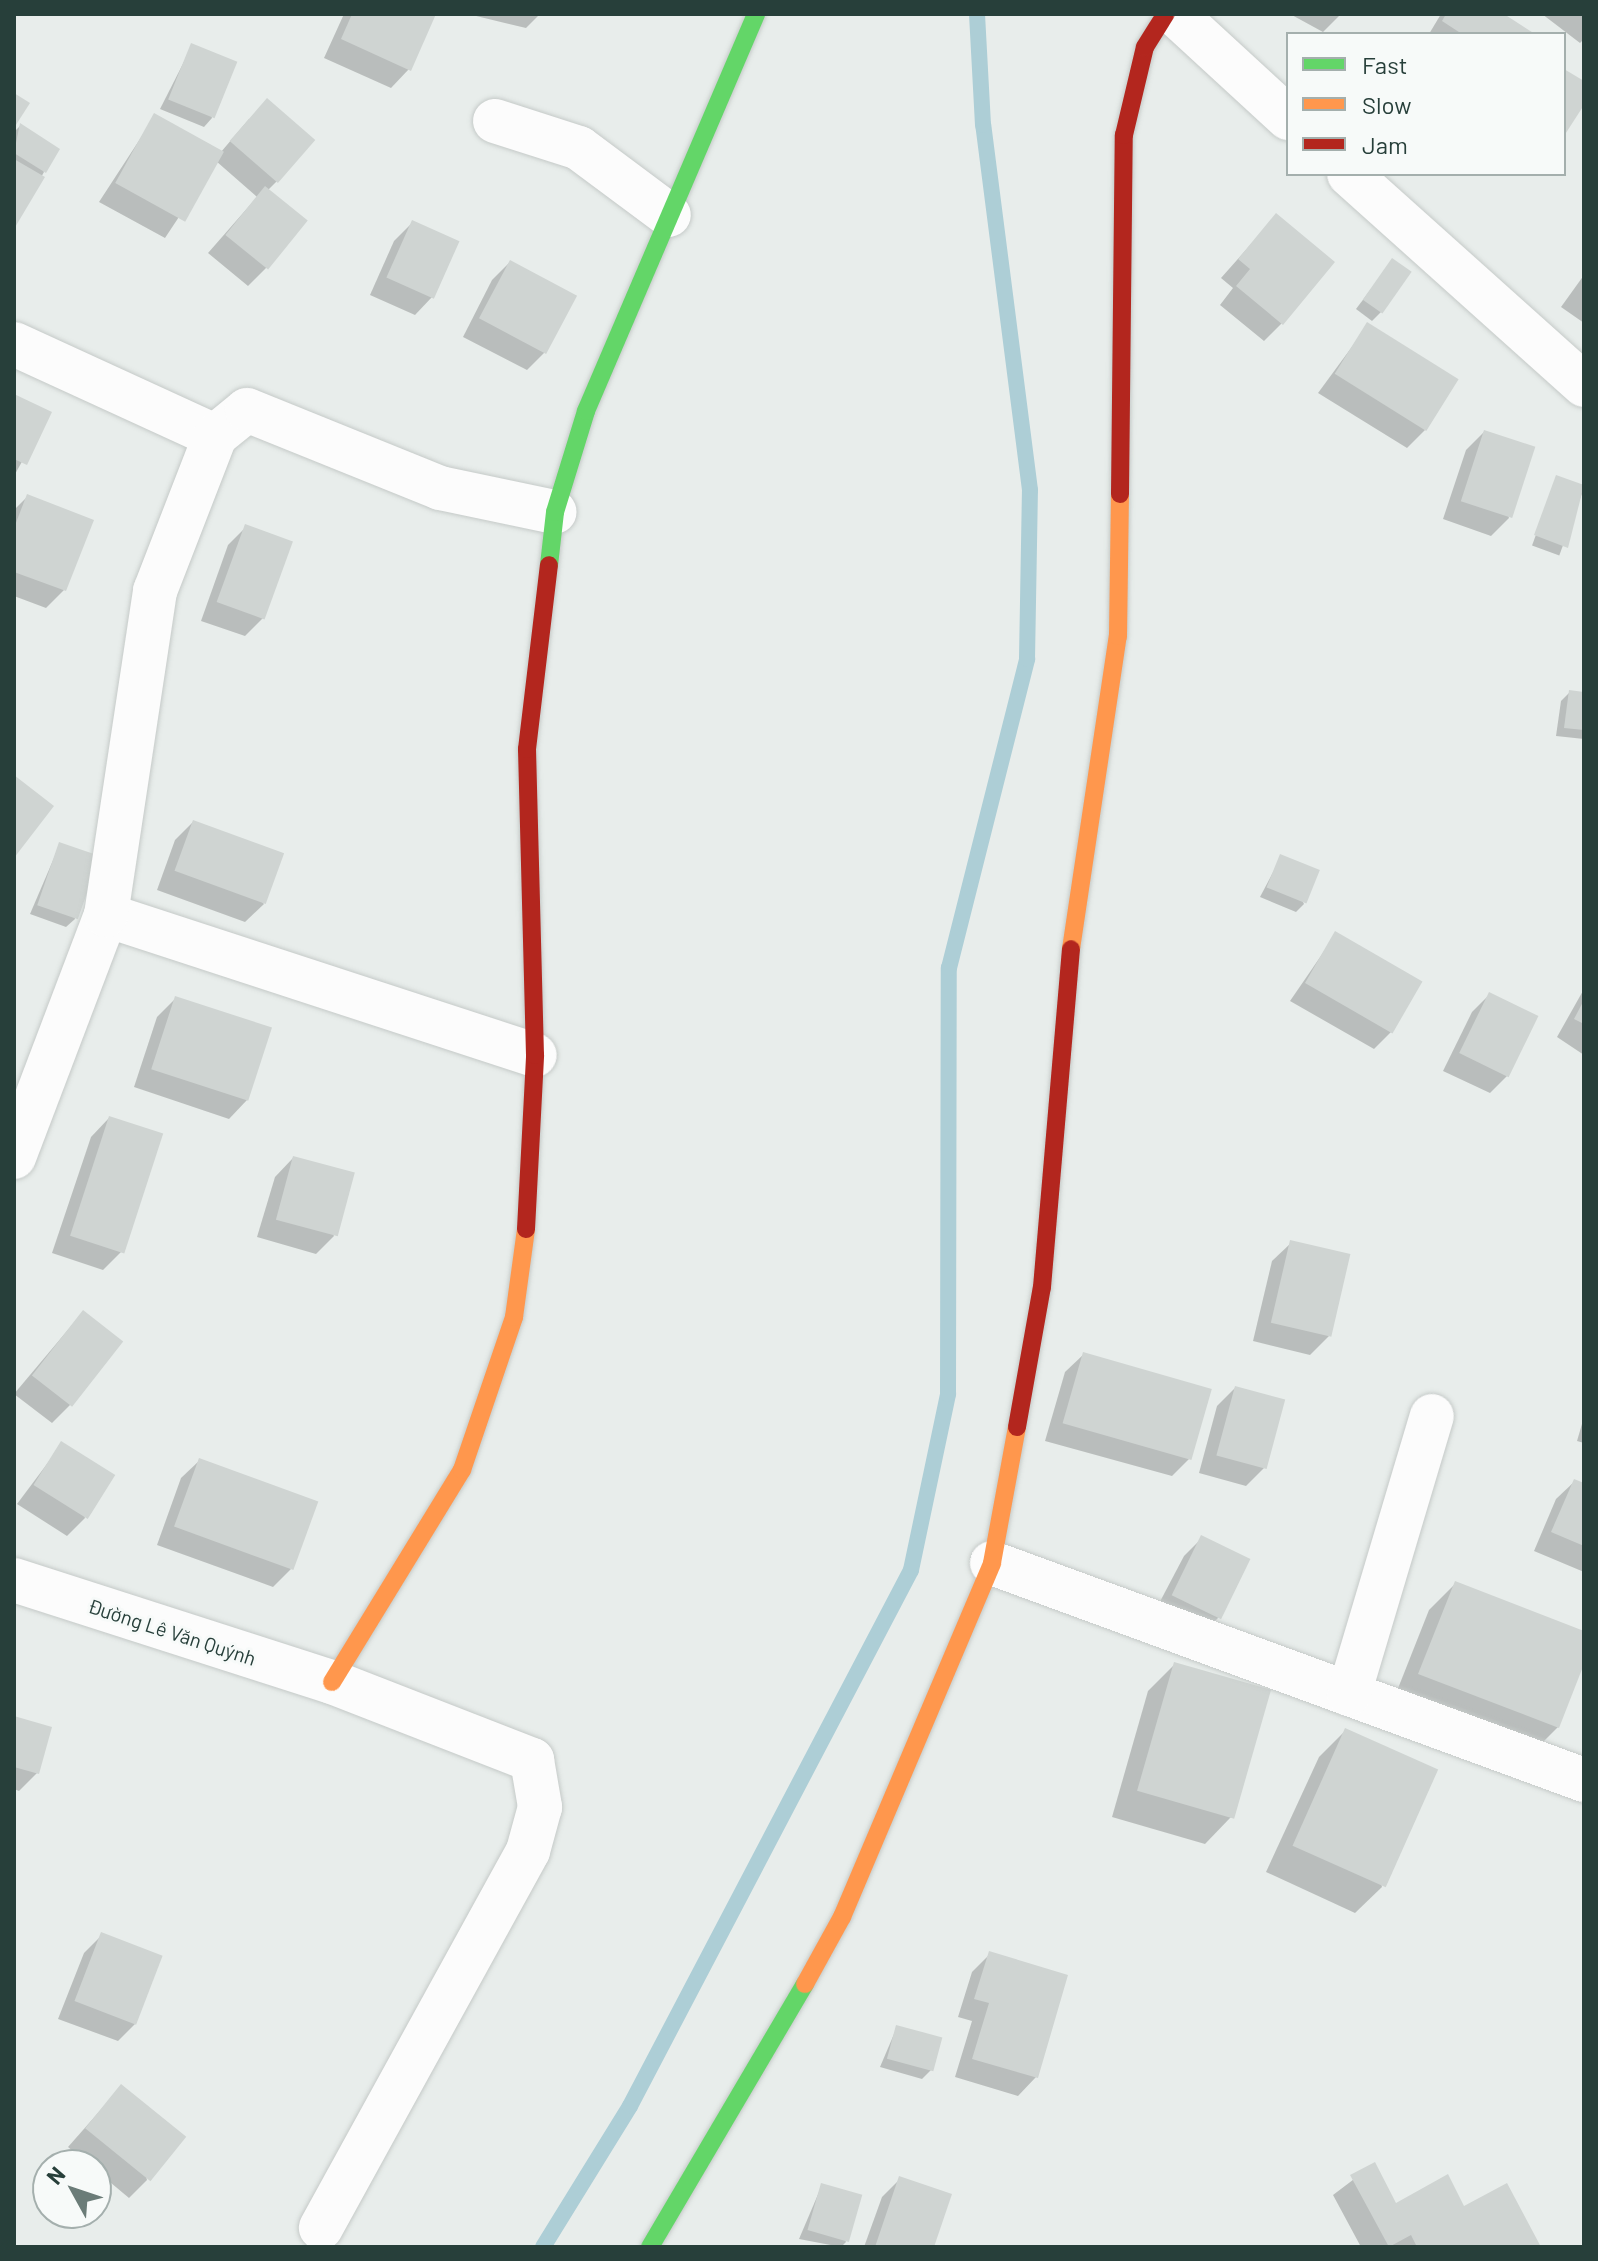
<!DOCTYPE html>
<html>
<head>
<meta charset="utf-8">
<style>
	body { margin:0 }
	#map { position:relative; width:1598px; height:2261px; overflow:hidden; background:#e8edeb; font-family:Barlow,sans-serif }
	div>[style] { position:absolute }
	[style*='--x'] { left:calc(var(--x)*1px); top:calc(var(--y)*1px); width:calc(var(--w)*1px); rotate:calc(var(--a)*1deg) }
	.shadow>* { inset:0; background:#0003; transform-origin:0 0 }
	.stream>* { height:16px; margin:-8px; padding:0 8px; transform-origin:8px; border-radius:8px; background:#adced6 }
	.building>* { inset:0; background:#cfd4d2; transform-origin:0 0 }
	.roads { filter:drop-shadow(0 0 2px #c5cac8) drop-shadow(0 0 2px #c5cac8) }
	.street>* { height:44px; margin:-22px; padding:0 22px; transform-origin:22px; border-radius:22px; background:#fcfcfc }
	.fast>* { height:18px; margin:-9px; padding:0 9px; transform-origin:9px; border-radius:9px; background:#63d668 }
	.slow>* { height:18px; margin:-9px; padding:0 9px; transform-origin:9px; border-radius:9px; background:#ff974d }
	.jam>* { height:18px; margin:-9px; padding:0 9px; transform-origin:9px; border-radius:9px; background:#b3261e }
	span { translate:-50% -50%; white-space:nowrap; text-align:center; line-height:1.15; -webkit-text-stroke:6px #f7faf9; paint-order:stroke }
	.street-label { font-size:20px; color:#273f3a }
	.frame { position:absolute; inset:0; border:16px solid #273f3a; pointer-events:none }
	.legend { position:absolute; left:1286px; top:32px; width:280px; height:144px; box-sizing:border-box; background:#f7faf9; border:2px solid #a4afad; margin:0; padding:10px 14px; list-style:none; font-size:24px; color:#273f3a }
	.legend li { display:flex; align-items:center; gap:16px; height:40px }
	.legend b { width:40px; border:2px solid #a4afad }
	.north { position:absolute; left:32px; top:2149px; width:80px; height:80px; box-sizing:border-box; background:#f7faf9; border:2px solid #a4afad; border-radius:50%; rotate:310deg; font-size:22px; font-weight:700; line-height:32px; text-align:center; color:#273f3a }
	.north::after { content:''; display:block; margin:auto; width:28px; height:36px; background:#6b7c78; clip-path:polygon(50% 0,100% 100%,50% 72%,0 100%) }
</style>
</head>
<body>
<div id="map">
	<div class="shadow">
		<div style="clip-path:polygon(344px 14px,434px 14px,409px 69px,391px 88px,324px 58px)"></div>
		<div style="clip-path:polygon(468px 14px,540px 14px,526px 28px)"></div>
		<div style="clip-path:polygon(1290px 14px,1341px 14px,1323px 32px)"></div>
		<div style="clip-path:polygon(1441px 14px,1500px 14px,1531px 34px,1429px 34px)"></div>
		<div style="clip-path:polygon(1542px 14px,1584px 14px,1584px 39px,1580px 43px)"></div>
		<div style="clip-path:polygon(192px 46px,212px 118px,204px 127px,160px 109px)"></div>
		<div style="clip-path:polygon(155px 116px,221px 152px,249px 119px,277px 181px,267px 191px,266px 268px,248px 286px,208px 253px,257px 197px,216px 161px,165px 238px,99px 202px)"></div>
		<div style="clip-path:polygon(20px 126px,44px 172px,14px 225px,14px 132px)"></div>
		<div style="clip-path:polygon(1276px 216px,1282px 323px,1264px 341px,1220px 305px,1233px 288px,1221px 278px)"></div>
		<div style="clip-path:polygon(413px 222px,433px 296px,415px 315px,370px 295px,394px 241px)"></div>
		<div style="clip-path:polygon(1393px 260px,1381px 312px,1372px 321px,1356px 309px)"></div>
		<div style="clip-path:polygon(510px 262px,545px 352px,527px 370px,463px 337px,492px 280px)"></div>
		<div style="clip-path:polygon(1584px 275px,1584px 323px,1561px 307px)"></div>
		<div style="clip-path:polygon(1368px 325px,1425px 430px,1407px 448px,1318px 393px)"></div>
		<div style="clip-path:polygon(14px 397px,49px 413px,14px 476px)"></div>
		<div style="clip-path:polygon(1484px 432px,1509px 518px,1491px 536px,1443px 519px,1466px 450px)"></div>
		<div style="left:1557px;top:477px;width:29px;height:73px;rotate:20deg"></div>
		<div style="clip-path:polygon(27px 497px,64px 590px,46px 608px,14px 596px,14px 510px)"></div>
		<div style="clip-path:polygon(246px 527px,291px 543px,263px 618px,245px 636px,201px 621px,228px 545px)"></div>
		<div style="clip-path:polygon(1570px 692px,1584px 694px,1584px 739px,1556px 736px,1561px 701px)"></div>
		<div style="clip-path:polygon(193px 822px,264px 904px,245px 922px,157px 890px,175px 840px)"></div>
		<div style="clip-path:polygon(60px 844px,75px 919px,66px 927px,30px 914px)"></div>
		<div style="clip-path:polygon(1281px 857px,1304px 904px,1296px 912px,1260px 897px)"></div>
		<div style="clip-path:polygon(1336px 934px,1392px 1031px,1374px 1049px,1290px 1001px)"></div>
		<div style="clip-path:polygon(1584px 989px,1584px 1055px,1557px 1037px)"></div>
		<div style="clip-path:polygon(1490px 994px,1508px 1075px,1490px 1093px,1443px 1071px,1472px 1012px)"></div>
		<div style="clip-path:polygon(175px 999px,247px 1100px,229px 1119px,134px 1087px,157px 1017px)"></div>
		<div style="clip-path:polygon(109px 1118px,121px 1252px,103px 1270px,52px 1253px,91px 1137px)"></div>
		<div style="clip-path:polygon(293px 1158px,334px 1236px,316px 1254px,257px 1237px,275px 1177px)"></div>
		<div style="clip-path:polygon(1291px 1243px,1329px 1336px,1310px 1355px,1253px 1341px,1272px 1261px)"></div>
		<div style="clip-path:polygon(83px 1312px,70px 1405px,52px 1423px,14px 1394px)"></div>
		<div style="clip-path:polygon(1084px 1354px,1190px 1458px,1172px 1476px,1045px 1441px,1065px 1372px)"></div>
		<div style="clip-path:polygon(1235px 1388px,1264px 1468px,1246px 1486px,1199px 1473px,1217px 1406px)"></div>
		<div style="clip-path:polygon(1584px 1417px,1584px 1443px,1577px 1441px)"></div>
		<div style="clip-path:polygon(62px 1444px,85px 1518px,67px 1536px,17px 1504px)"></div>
		<div style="clip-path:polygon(200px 1460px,291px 1569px,273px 1587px,157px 1545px,181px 1478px)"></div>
		<div style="clip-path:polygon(1575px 1481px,1584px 1485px,1584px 1572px,1534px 1551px,1556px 1499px)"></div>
		<div style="clip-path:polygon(1202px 1538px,1218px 1618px,1200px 1636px,1154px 1613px,1184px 1556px)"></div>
		<div style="clip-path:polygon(1456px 1583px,1584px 1633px,1584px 1658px,1558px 1727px,1531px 1754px,1393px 1701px,1429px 1610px)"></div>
		<div style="clip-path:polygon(1175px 1664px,1231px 1817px,1205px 1844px,1112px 1817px,1148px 1691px)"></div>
		<div style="clip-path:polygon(14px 1718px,37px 1773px,19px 1791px,14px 1789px)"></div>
		<div style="clip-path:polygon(1346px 1730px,1382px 1887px,1355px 1913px,1266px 1872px,1319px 1757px)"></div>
		<div style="clip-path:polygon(102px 1935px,136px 2023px,118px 2041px,58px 2019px,84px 1953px)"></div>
		<div style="clip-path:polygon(990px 1954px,1066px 1976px,1036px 2077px,1018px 2096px,955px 2077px,972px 2021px,958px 2017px,972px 1972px)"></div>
		<div style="clip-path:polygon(897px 2027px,931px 2070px,922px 2079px,880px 2067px)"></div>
		<div style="clip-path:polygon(121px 2087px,147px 2180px,129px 2198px,68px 2147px)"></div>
		<div style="clip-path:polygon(1374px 2164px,1395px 2205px,1463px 2209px,1539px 2247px,1361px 2247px,1333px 2195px)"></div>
		<div style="clip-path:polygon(900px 2179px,932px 2247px,864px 2247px,882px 2197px)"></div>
		<div style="clip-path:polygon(822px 2185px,846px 2242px,841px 2247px,799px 2239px)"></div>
	</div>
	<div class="stream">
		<div style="--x:543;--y:2247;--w:166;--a:-58.3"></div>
		<div style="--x:630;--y:2106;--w:605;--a:-62.33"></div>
		<div style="--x:911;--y:1570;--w:180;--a:-78.1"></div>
		<div style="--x:948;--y:1394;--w:426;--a:-89.9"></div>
		<div style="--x:949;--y:968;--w:319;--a:-75.8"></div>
		<div style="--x:1027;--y:659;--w:169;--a:-89"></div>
		<div style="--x:1030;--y:490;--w:368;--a:-97.3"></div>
		<div style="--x:983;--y:125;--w:111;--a:-93.1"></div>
	</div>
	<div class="building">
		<div style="clip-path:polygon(352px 14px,436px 14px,411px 71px,341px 39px)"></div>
		<div style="clip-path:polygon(1446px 14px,1504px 14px,1535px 34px,1462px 34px,1442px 21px)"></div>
		<div style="left:191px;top:43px;width:50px;height:61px;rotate:22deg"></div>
		<div style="clip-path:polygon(1564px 69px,1584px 81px,1584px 105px,1564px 136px)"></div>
		<div style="clip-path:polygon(14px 93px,30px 103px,14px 128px)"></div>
		<div style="left:267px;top:98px;width:64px;height:57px;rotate:41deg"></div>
		<div style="left:154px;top:113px;width:80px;height:80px;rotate:29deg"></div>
		<div style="clip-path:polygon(20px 123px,60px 149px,46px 173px,14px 153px)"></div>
		<div style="clip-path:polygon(14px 159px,45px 177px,14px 229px)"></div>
		<div style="left:265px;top:186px;width:55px;height:63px;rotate:39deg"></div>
		<div style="clip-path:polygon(1276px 213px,1335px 262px,1283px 325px,1236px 286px,1250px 269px,1238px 259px)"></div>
		<div style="left:412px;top:220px;width:52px;height:63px;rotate:24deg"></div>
		<div style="left:1392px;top:258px;width:24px;height:51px;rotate:35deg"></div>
		<div style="left:510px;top:260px;width:76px;height:66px;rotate:28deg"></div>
		<div style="left:1367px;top:322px;width:108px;height:61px;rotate:32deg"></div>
		<div style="clip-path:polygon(14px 394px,52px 412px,27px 465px,14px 459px)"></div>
		<div style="left:1484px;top:430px;width:54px;height:75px;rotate:18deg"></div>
		<div style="clip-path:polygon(1556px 475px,1584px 485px,1568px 548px,1534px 535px)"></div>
		<div style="clip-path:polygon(27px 494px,94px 520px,66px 591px,14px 572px,14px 528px)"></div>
		<div style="left:245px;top:524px;width:51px;height:83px;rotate:20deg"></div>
		<div style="clip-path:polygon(1569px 690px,1584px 692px,1584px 730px,1564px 728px)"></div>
		<div style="clip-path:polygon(14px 775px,54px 806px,14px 858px)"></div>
		<div style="left:193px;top:820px;width:97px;height:54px;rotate:20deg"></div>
		<div style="left:59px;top:842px;width:43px;height:67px;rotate:19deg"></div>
		<div style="left:1280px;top:854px;width:43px;height:36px;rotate:22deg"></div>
		<div style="left:1335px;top:931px;width:101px;height:60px;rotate:30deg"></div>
		<div style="left:1489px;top:992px;width:55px;height:68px;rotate:26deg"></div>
		<div style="left:175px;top:996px;width:102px;height:77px;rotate:18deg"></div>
		<div style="clip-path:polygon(1584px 1000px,1584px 1024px,1574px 1019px)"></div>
		<div style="left:109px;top:1116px;width:57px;height:126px;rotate:18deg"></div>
		<div style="left:293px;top:1156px;width:64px;height:66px;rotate:15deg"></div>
		<div style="left:1290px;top:1240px;width:62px;height:85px;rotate:13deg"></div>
		<div style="left:83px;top:1310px;width:51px;height:83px;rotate:38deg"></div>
		<div style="left:1083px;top:1352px;width:134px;height:74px;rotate:16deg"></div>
		<div style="left:1235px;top:1386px;width:52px;height:72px;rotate:15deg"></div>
		<div style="left:61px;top:1441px;width:64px;height:52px;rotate:32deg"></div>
		<div style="left:199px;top:1458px;width:127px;height:73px;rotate:20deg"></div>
		<div style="clip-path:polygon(1574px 1479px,1584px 1483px,1584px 1546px,1551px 1532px)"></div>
		<div style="left:1201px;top:1535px;width:55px;height:67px;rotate:26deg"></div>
		<div style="clip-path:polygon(1455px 1581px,1584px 1631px,1584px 1664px,1559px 1728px,1418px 1674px)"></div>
		<div style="left:1174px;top:1662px;width:101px;height:134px;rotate:16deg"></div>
		<div style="clip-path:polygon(14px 1716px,52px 1727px,39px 1774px,14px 1767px)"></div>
		<div style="left:1345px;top:1728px;width:102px;height:129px;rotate:24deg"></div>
		<div style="left:101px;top:1932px;width:66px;height:74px;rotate:21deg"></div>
		<div style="clip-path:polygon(989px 1951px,1068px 1975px,1038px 2078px,972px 2059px,989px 2003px,974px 1999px)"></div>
		<div style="left:896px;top:2025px;width:48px;height:35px;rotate:15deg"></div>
		<div style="left:121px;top:2084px;width:84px;height:57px;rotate:39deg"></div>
		<div style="clip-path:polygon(1375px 2162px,1396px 2203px,1448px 2174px,1464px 2206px,1507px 2183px,1541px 2247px,1417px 2247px,1411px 2235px,1389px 2247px,1350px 2175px)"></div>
		<div style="clip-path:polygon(899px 2176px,952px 2194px,934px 2247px,875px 2247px)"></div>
		<div style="left:821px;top:2183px;width:43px;height:49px;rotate:16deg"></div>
	</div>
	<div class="roads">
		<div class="street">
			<div style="--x:1175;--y:14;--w:154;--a:42.6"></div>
			<div style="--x:495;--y:121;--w:88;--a:17.8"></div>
			<div style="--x:579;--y:148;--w:112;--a:36.7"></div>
			<div style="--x:1349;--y:174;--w:316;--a:41.9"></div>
			<div style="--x:14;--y:344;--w:221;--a:24.6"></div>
			<div style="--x:106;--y:915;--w:451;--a:18.1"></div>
			<div style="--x:14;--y:1157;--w:259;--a:-69.2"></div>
			<div style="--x:106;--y:915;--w:328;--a:-81.4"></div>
			<div style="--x:155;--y:591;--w:166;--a:-68.8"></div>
			<div style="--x:215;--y:436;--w:41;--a:-39.1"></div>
			<div style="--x:247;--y:410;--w:208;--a:22"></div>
			<div style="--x:440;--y:488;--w:117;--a:11.8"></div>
			<div style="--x:992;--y:1563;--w:631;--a:20.13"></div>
			<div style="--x:14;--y:1580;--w:334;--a:17.8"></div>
			<div style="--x:332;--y:1682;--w:215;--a:21.3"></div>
			<div style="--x:532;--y:1760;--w:48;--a:80.3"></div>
			<div style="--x:540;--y:1807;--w:46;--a:105.3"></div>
			<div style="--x:528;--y:1851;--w:430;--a:118.8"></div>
			<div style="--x:1349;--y:1694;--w:290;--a:-73.4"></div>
		</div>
		<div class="fast">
			<div style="--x:549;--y:565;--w:53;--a:-83.5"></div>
			<div style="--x:555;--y:512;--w:106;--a:-72.9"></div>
			<div style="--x:586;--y:411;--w:432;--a:-66.8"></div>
			<div style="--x:650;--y:2247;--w:305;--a:-59.5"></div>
		</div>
		<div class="slow">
			<div style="--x:1071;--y:949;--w:317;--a:-81.5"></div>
			<div style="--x:1118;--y:636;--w:142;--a:-89.2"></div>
			<div style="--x:332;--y:1682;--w:249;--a:-58.5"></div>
			<div style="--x:462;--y:1470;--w:162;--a:-71.2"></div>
			<div style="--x:514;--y:1317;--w:89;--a:-82.2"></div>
			<div style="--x:805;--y:1984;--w:77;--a:-61.1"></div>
			<div style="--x:842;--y:1917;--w:384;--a:-67"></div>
			<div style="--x:992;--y:1563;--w:138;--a:-79.6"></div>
		</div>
		<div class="jam">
			<div style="--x:1120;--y:494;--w:359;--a:-89.4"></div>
			<div style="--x:1124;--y:135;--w:90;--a:-76.6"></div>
			<div style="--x:1145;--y:47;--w:39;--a:-58"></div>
			<div style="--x:526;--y:1229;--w:174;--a:-87"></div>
			<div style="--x:535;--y:1055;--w:306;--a:-91.5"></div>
			<div style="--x:527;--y:749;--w:185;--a:-83.2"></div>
			<div style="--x:1017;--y:1427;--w:142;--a:-79.9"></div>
			<div style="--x:1042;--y:1287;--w:339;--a:-85.1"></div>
		</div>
	</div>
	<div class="street-label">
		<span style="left:172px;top:1632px;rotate:18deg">Đường Lê Văn Quýnh</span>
	</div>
	<div class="frame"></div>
	<ul class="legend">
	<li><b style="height:10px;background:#63d668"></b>Fast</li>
	<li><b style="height:10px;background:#ff974d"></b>Slow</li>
	<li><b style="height:10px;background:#b3261e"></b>Jam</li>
	</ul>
	<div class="north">N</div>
</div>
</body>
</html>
